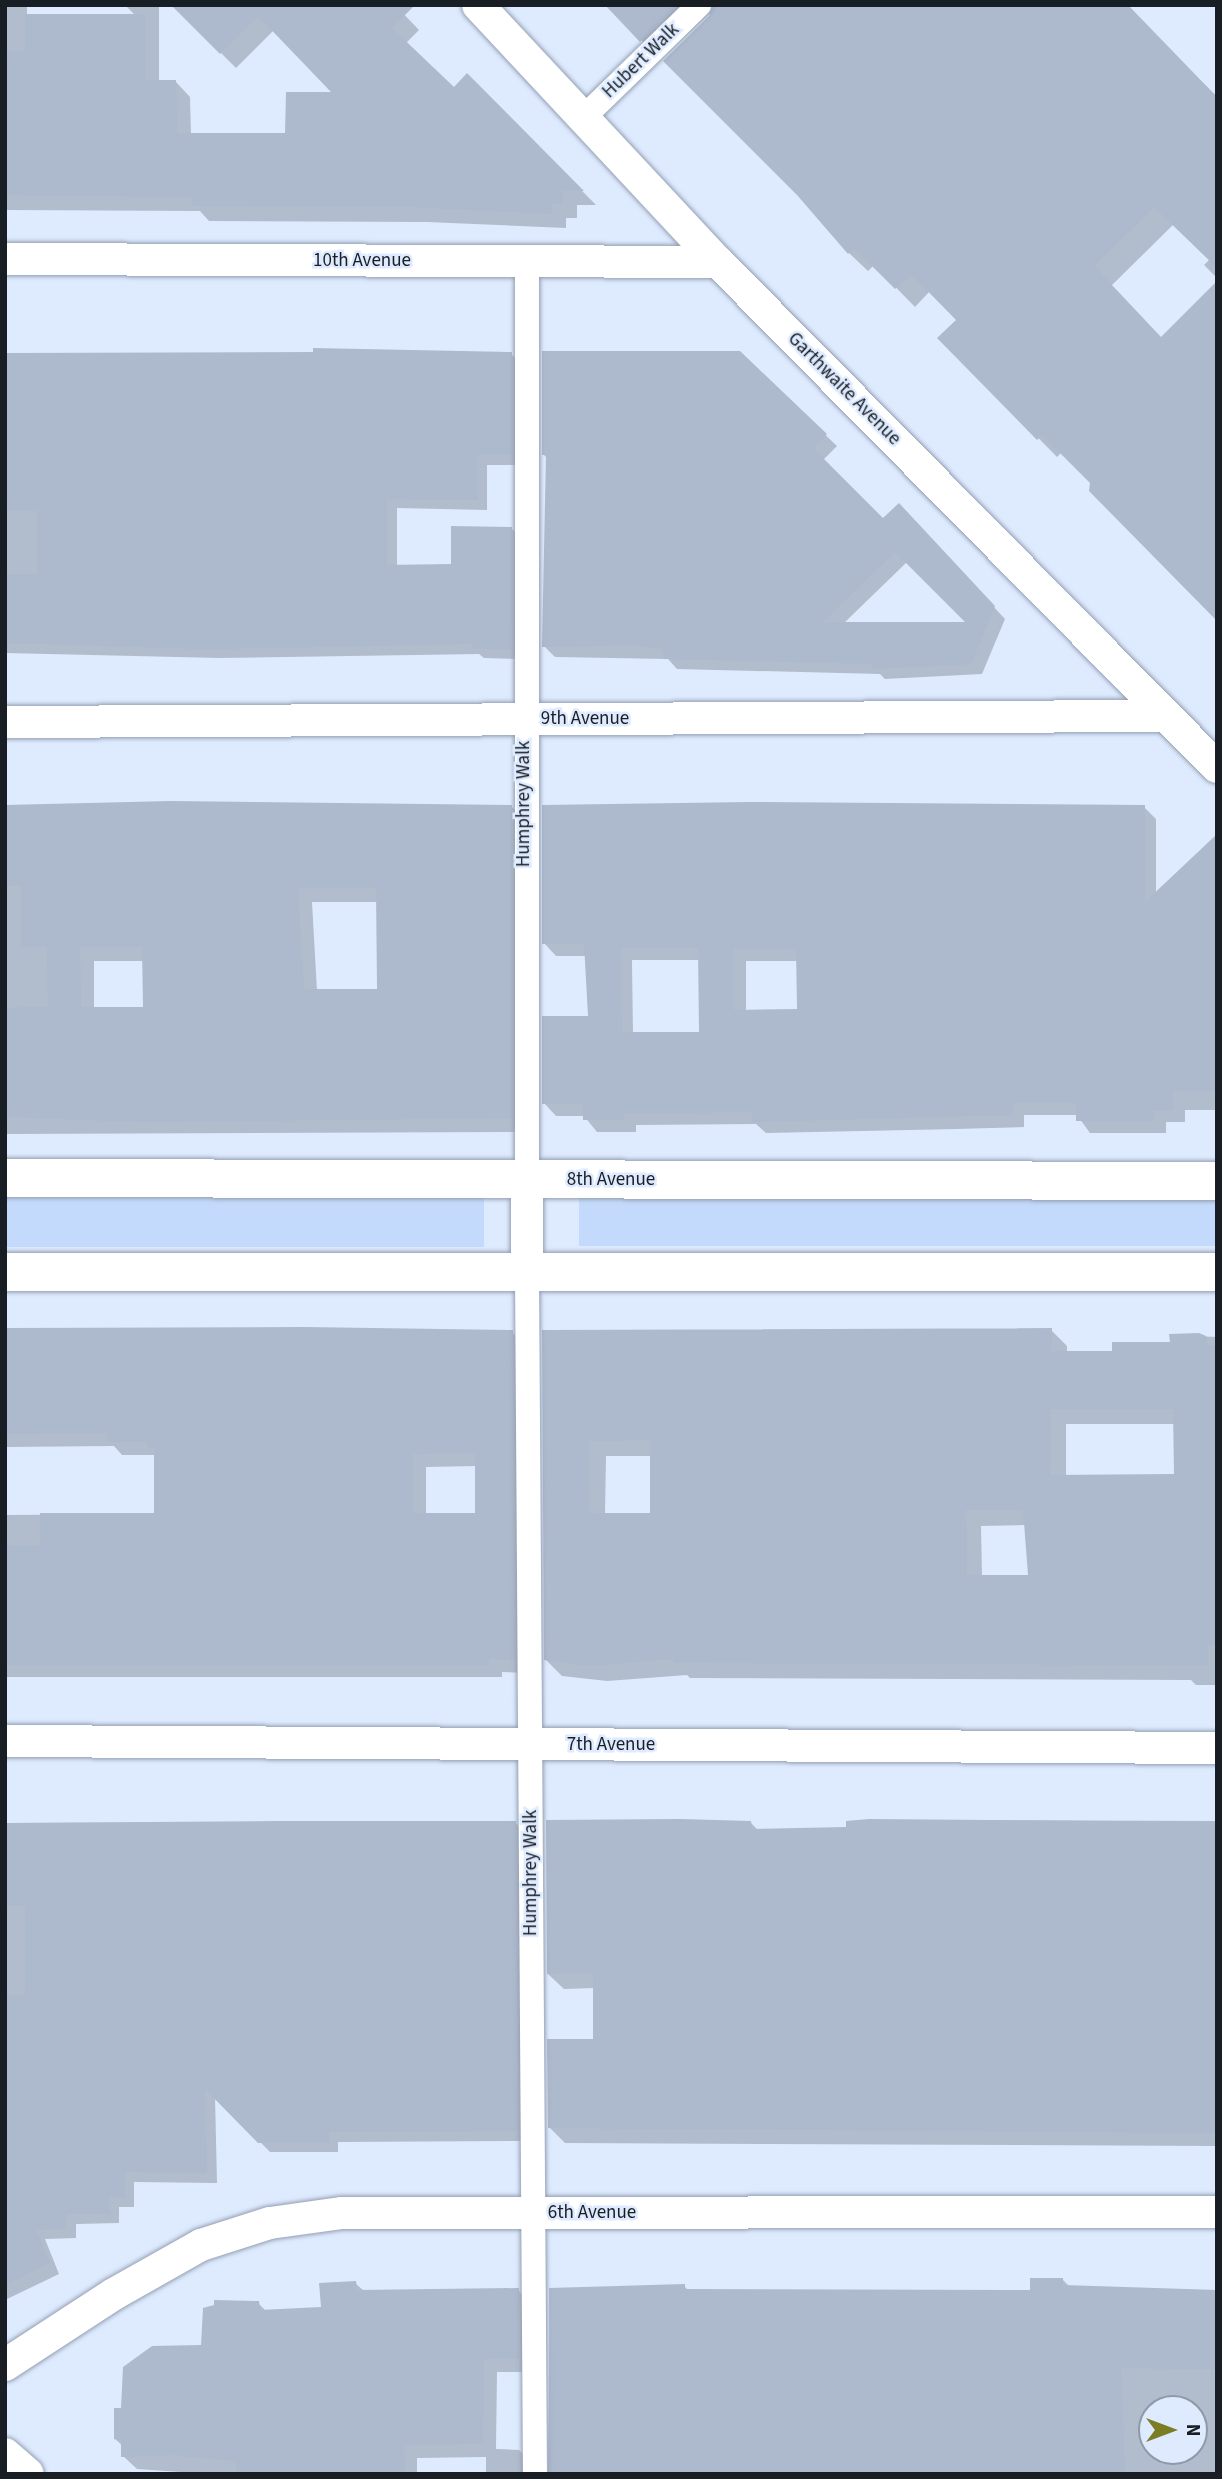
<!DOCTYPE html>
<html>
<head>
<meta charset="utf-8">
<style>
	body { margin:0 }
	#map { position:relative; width:1222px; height:2479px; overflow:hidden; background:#deebff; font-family:"Source Sans 3",sans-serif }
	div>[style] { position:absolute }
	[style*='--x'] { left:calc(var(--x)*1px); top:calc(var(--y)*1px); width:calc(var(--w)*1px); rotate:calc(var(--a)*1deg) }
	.green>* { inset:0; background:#c4dafc; transform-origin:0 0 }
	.shadow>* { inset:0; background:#0003 }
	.building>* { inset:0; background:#adb9cc }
	.roads { filter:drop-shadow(0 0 2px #949fb2) drop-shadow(0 0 2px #949fb2) }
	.pedestrian>* { height:24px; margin:-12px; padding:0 12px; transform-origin:12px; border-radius:12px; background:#fff }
	.minor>* { height:32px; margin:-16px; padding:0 16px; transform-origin:16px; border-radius:16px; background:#fff }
	.tertiary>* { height:38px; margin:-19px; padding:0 19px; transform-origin:19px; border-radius:19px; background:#fff }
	span { translate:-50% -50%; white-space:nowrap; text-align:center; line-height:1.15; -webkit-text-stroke:5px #deebff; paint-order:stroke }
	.street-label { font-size:19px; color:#191d24 }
	.frame { position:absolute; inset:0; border:7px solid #191d24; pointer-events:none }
	.north { position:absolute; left:1138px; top:2395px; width:70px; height:70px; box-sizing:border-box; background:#deebff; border:2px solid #8f99a7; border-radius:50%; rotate:90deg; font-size:19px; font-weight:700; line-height:28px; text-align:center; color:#191d24 }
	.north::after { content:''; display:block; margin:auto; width:24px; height:32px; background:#7b7d25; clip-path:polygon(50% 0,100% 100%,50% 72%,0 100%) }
</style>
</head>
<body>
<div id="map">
	<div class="green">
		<div style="left:5px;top:1195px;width:479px;height:52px"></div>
		<div style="left:579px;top:1195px;width:638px;height:51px"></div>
	</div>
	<div class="shadow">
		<div style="clip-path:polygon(5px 5px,27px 5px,27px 15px,135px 15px,125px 5px,159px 5px,159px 82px,176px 82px,190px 97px,191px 135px,287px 135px,335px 93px,274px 30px,236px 68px,173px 5px,395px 5px,419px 30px,406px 43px,454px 89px,467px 75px,596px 205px,577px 205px,577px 218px,566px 218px,566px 228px,427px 222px,209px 221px,200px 211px,5px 210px)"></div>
		<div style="clip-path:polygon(607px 5px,1126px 5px,1217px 97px,1217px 278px,1204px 265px,1210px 259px,1174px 224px,1111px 286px,1092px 483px,1062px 452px,1057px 457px,940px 338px,958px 320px,930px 291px,915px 307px,874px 265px,868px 271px,849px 253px,711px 16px,713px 10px,660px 59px)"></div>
		<div style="clip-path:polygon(evenodd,739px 353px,837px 446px,823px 460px,883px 521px,910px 517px,1005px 619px,982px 674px,885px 679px,880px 674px,677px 669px,668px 659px,555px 657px,544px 646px,547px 458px,544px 455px,739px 353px,907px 562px,969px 624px,843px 624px,907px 562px)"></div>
		<div style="clip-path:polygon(5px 354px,511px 354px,522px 364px,522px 465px,487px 465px,487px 510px,397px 508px,397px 567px,452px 566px,511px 528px,522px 538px,520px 659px,484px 658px,479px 654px,220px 658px,5px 653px)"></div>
		<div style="clip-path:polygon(evenodd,5px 806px,511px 806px,526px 821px,526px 1132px,5px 1134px,5px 806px,312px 902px,378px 902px,379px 991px,317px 991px,312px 902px,5px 806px,94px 961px,144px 961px,145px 1008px,94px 1009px,94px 961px)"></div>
		<div style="clip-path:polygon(evenodd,1144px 807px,1156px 819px,1156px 894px,1217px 862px,1217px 1110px,1185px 1110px,1185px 1122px,1166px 1122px,1166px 1133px,1090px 1133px,1077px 1115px,1024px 1115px,1024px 1127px,957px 1129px,766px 1133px,756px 1124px,636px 1125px,636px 1132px,597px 1132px,584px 1116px,556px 1116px,544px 1103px,590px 1018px,586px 956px,556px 956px,544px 943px,1144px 807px,632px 960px,700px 960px,700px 1034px,633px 1034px,632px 960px,1144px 807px,746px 961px,798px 961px,799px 1011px,746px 1012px,746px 961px)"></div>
		<div style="clip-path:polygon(evenodd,1051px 1330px,1067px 1346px,1067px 1353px,1114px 1353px,1171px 1344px,1171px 1335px,1217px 1337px,1217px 1685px,1196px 1685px,1191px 1680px,690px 1678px,687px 1675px,607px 1681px,562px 1676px,546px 1660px,544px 1332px,1051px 1330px,1066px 1424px,1175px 1424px,1176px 1475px,1066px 1476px,1066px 1424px,1051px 1330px,606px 1456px,652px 1456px,652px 1514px,605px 1514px,606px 1456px,1051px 1330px,1026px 1525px,1030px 1576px,982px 1576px,981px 1526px,1026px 1525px)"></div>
		<div style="clip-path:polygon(evenodd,5px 1332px,512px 1332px,525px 1346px,528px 1673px,502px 1672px,502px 1677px,5px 1677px,5px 1515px,156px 1514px,156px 1455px,122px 1455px,114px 1446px,5px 1447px,5px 1332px,477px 1466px,476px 1515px,426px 1515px,426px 1467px,477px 1466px)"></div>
		<div style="clip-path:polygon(928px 1820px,1217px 1821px,1217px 2146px,565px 2143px,549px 2127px,595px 2040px,595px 1988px,564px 1989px,548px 1974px,751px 1823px,758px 1830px,848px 1829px)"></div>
		<div style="clip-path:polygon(515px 1822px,525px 1833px,527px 2141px,338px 2142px,338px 2152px,270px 2152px,215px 2096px,217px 2183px,134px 2182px,134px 2207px,119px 2207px,119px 2223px,76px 2224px,76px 2238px,45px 2239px,59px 2274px,5px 2300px,5px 1823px)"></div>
		<div style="clip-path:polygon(evenodd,1062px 2279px,1070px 2287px,1217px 2291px,1217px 2474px,548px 2474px,550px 2290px,684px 2286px,689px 2291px,1032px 2292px,1062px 2279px,1152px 2409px,1194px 2409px,1194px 2451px,1152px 2451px,1152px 2409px)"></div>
		<div style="clip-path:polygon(355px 2283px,364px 2291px,518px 2290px,532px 2304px,532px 2372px,497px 2372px,496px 2449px,519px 2450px,529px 2460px,531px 2474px,486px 2474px,486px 2457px,417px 2458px,417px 2474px,210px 2474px,137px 2469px,123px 2456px,123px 2446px,115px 2439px,123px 2410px,258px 2303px,267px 2312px,323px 2309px)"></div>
	</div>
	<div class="building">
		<div style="clip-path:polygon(171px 5px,415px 5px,392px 28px,454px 87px,467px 73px,584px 191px,563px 191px,563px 204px,552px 204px,552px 214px,411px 207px,192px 206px,192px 197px,5px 195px,5px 51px,25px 51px,25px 14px,145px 14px,145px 80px,176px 80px,177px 133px,285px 133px,286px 92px,331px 92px,258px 16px,220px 54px)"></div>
		<div style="clip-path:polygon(605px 5px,677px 5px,640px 42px)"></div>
		<div style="clip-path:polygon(713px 5px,1128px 5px,1217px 97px,1217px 268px,1154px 207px,1094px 266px,1161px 337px,1217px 281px,1217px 621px,1089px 491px,1090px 483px,1042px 435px,1037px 440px,937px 338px,956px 320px,911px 274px,895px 289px,854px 248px,848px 254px,797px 195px,663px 61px,709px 16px)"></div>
		<div style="clip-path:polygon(313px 348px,512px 352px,512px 455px,478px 455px,478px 500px,387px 499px,387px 565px,451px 564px,451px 526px,512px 527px,511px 649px,472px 649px,472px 644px,209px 649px,5px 643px,5px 574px,37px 574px,37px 511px,5px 510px,5px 353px,313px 352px)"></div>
		<div style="clip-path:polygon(evenodd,542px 351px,740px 351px,827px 434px,813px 448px,883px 518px,899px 503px,995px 606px,971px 664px,872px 669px,872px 664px,664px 659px,663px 649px,635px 645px,542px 647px,546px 455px,542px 455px,542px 351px,895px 552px,965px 622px,823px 622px,895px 552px)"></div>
		<div style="clip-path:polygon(evenodd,171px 801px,512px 805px,512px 1118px,143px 1122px,5px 1117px,5px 1008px,48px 1007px,47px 947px,21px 947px,21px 886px,5px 886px,5px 805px,171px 801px,298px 888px,376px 888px,377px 989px,304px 989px,298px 888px,171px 801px,80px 947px,142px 947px,143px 1007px,81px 1007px,80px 947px)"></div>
		<div style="clip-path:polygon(evenodd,749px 802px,1145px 805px,1145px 902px,1217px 834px,1217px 1091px,1173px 1091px,1173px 1111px,1154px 1111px,1154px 1121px,1076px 1121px,1076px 1103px,1013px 1103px,1013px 1115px,752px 1122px,752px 1112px,624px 1113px,624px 1120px,583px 1120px,583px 1104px,542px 1104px,542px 1016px,588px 1016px,584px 944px,542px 944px,542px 805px,749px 802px,621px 948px,698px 948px,699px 1032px,622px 1032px,621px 948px,749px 802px,734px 949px,796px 949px,797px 1009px,734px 1010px,734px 949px)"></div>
		<div style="clip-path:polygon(evenodd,304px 1327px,513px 1330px,515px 1660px,489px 1659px,489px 1665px,5px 1665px,5px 1545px,40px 1545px,40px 1513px,154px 1513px,154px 1448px,147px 1448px,147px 1442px,107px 1442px,107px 1433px,5px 1434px,5px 1328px,304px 1327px,475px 1453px,475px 1513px,413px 1513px,413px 1454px,475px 1453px)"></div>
		<div style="clip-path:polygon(evenodd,1052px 1328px,1051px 1351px,1112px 1351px,1112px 1342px,1170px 1342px,1169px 1334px,1199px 1333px,1206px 1336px,1207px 1345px,1217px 1345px,1217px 1645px,1208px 1645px,1208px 1665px,673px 1663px,673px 1659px,590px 1666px,544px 1660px,542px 1330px,1052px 1328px,1051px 1409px,1173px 1409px,1174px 1474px,1050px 1475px,1051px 1409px,1052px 1328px,650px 1440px,650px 1513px,589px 1513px,590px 1441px,650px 1440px,1052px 1328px,966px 1510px,1023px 1510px,1028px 1575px,967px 1575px,966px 1510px)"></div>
		<div style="clip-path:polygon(680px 1819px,751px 1821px,752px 1829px,846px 1827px,846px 1821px,869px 1819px,1217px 1822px,1217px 2133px,548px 2128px,547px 2039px,593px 2039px,593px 1973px,547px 1974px,546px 1820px)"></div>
		<div style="clip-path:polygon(278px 1821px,516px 1821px,518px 2131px,329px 2132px,329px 2143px,258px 2143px,205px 2089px,207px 2173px,125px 2172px,125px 2197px,110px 2197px,110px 2214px,66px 2214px,66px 2229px,36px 2230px,50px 2263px,5px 2285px,5px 1995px,25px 1995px,25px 1906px,5px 1906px,5px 1823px)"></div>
		<div style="clip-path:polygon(1030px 2278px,1063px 2278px,1063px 2285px,1217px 2290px,1217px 2369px,1121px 2368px,1125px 2474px,550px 2474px,549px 2288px,685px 2284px,685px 2289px,1030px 2290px)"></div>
		<div style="clip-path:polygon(356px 2281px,357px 2290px,519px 2288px,519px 2359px,484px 2359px,483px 2444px,404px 2445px,405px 2474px,236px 2474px,236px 2461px,171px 2455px,121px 2457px,121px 2440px,114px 2439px,114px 2408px,121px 2408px,123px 2367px,152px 2346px,201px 2345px,203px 2308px,214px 2305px,214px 2300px,259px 2301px,260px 2310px,321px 2307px,319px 2283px)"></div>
	</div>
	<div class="roads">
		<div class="pedestrian">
			<div style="--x:583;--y:118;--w:162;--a:-44.2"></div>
			<div style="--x:527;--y:261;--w:919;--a:90"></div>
			<div style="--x:527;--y:1273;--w:1201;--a:89.62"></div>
		</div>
		<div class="minor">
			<div style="--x:478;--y:5;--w:352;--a:47"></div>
			<div style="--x:718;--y:262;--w:710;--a:45.34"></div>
			<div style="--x:5;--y:259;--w:713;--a:0.24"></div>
			<div style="--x:5;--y:722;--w:1160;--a:-0.3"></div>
			<div style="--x:527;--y:1180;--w:93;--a:90"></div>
			<div style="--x:5;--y:1741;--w:1212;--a:0.33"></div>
			<div style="--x:5;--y:2365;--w:130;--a:-33.1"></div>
			<div style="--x:114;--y:2294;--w:100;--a:-29.4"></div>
			<div style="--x:201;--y:2245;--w:72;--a:-17.7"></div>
			<div style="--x:270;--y:2223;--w:73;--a:-7.9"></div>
			<div style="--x:342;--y:2213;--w:875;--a:-0.07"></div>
			<div style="--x:5;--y:2454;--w:30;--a:41"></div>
		</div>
		<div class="tertiary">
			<div style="--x:5;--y:1178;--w:1212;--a:0.14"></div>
			<div style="--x:5;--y:1272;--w:1212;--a:0"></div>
		</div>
	</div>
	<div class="street-label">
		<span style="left:641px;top:61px;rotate:-44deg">Hubert Walk</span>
		<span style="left:362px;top:261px">10th Avenue</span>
		<span style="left:844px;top:389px;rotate:45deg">Garthwaite Avenue</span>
		<span style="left:585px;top:719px">9th Avenue</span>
		<span style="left:524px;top:804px;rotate:-90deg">Humphrey Walk</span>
		<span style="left:611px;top:1180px">8th Avenue</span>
		<span style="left:611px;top:1745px">7th Avenue</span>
		<span style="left:531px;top:1873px;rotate:-90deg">Humphrey Walk</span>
		<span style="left:592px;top:2213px">6th Avenue</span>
	</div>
	<div class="frame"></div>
	<div class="north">N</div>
</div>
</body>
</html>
